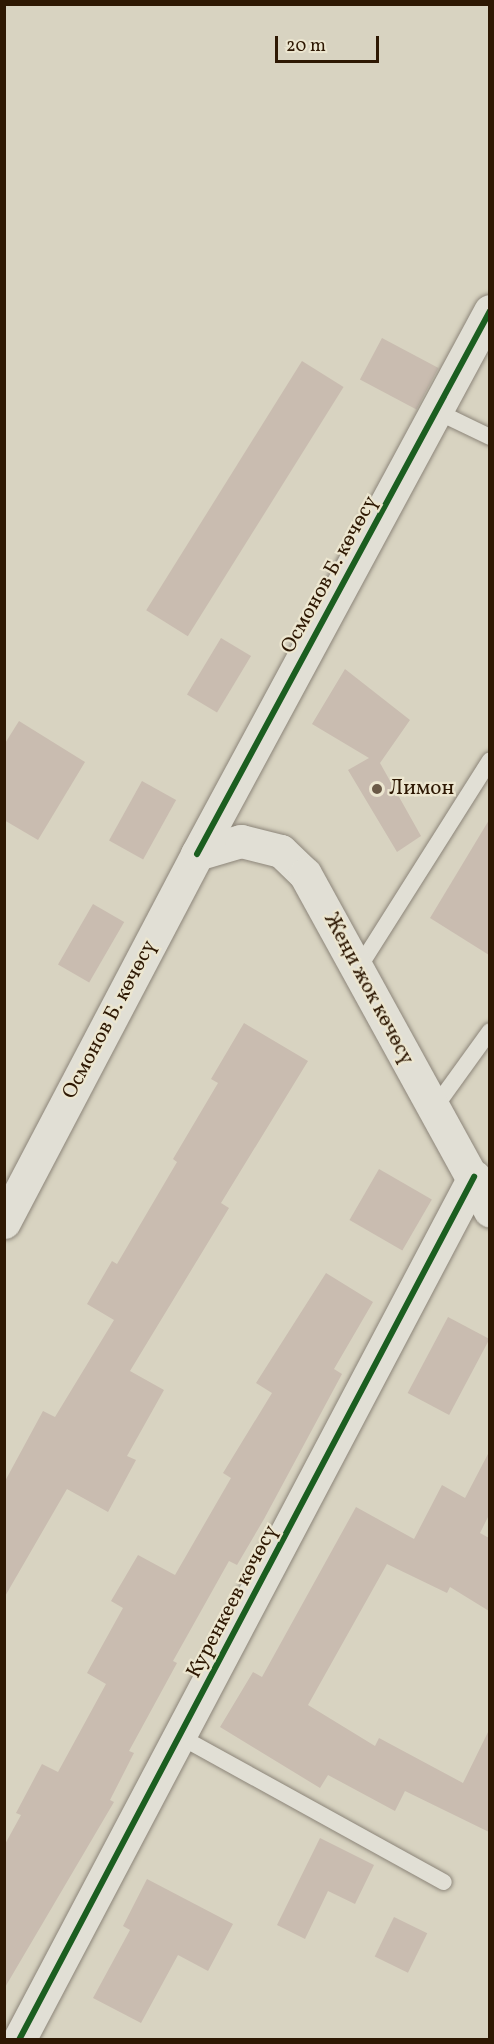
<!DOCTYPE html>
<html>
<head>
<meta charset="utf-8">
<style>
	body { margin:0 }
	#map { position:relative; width:494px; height:2044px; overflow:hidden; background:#d8d3c1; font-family:Vollkorn,serif }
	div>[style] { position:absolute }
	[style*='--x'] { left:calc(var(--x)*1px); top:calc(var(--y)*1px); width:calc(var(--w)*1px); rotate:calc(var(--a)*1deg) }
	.building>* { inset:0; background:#c9bcb0; transform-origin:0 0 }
	.roads { filter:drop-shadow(0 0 2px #8c8579) drop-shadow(0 0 2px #8c8579) }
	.service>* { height:16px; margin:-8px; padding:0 8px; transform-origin:8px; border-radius:8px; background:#e1dfd5 }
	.minor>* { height:33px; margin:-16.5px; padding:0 16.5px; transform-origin:16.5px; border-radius:16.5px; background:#e1dfd5 }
	.secondary>* { height:33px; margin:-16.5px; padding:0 16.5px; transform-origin:16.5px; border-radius:16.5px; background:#e1dfd5 }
	.cycleway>* { height:6px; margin:-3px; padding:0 3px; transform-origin:3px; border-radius:3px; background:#1b5e20 }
	.dots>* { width:16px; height:16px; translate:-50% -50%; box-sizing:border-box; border:3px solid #ece6d0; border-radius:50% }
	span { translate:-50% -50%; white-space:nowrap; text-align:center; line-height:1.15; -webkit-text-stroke:4.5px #ece6d0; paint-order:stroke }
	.street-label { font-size:21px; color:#2e1803 }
	.poi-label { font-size:21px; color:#2e1803 }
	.left { translate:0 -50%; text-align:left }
	.frame { position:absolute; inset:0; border:6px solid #2e1803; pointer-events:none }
	.scale { position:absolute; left:275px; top:36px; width:104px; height:27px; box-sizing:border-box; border:3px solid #2e1803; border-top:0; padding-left:8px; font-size:18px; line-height:21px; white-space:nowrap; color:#2e1803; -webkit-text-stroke:4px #ece6d0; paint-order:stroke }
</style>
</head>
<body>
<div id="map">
	<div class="building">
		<div style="left:382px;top:338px;width:64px;height:47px;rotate:28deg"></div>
		<div style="left:302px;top:361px;width:49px;height:294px;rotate:32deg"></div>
		<div style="left:221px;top:638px;width:35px;height:66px;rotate:31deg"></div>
		<div style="clip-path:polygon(345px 669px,410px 720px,380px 763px,421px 836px,397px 852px,348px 770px,369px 758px,312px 724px)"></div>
		<div style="clip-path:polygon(19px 721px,85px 762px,38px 840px,4px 820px,4px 745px)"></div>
		<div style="left:142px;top:781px;width:39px;height:68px;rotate:29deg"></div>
		<div style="clip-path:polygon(489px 820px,489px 955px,430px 918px)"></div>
		<div style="left:93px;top:904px;width:36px;height:70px;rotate:30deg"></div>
		<div style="clip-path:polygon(244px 1023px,308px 1061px,221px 1203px,229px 1208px,130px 1371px,164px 1390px,127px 1456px,136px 1460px,108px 1512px,67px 1489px,4px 1598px,4px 1483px,43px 1411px,55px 1417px,114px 1320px,87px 1304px,112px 1261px,117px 1264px,177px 1162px,173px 1159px,218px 1083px,211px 1079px)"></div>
		<div style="left:379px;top:1169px;width:61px;height:59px;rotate:30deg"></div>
		<div style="clip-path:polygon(326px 1273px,373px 1302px,334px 1369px,342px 1374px,264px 1519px,237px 1565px,229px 1561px,173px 1661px,177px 1663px,129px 1751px,134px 1753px,110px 1800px,114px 1802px,4px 1989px,4px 1846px,21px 1815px,16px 1813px,42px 1764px,58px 1772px,106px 1684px,87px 1673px,123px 1608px,111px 1601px,138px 1555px,175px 1575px,231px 1478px,223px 1473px,272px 1393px,256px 1383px)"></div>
		<div style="left:448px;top:1317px;width:47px;height:86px;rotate:28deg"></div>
		<div style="clip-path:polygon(489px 1452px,489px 1515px,480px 1533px,489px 1538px,489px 1611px,450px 1587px,447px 1593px,387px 1564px,308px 1705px,375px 1746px,379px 1738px,463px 1783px,489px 1730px,489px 1832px,405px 1791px,395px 1811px,328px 1775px,320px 1788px,220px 1727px,253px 1672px,262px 1677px,356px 1507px,414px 1539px,442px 1485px,465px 1498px)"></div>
		<div style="clip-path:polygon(320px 1838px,374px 1865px,355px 1904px,328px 1891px,305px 1939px,277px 1925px)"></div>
		<div style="clip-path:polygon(147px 1879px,233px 1924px,208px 1971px,178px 1955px,141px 2023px,93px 1998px,130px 1930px,123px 1926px)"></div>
		<div style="left:394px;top:1917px;width:37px;height:44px;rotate:26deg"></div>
	</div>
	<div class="roads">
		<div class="service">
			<div style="--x:438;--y:412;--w:58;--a:25.7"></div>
			<div style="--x:358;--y:969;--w:247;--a:-57.7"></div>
			<div style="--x:433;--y:1110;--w:97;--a:-54.2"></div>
			<div style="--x:181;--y:1737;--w:300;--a:28.9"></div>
		</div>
		<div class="minor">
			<div style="--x:197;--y:854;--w:617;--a:-61.65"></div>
			<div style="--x:19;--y:2040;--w:976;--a:-62.2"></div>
		</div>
		<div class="secondary">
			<div style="--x:4;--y:1222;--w:416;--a:-62.3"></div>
			<div style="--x:197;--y:854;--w:46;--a:-16.5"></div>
			<div style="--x:241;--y:841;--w:41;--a:14"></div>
			<div style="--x:281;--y:851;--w:33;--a:44"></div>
			<div style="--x:305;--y:874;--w:384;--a:61.2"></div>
		</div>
	</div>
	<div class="cycleway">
		<div style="--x:197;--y:854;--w:617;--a:-61.65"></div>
		<div style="--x:19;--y:2040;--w:976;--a:-62.2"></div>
	</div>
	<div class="dots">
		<div style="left:377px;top:789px;background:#6a5946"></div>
	</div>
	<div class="street-label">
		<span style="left:330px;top:575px;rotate:-61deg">Осмонов Б. көчөсү</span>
		<span style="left:368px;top:989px;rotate:62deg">Жеңи жок көчөсү</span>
		<span style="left:110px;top:1020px;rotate:-62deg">Осмонов Б. көчөсү</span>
		<span style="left:233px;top:1602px;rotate:-62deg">Куренкеев көчөсү</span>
	</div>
	<div class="poi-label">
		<span class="left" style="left:389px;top:789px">Лимон</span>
	</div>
	<div class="frame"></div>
	<div class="scale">20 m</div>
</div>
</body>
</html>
